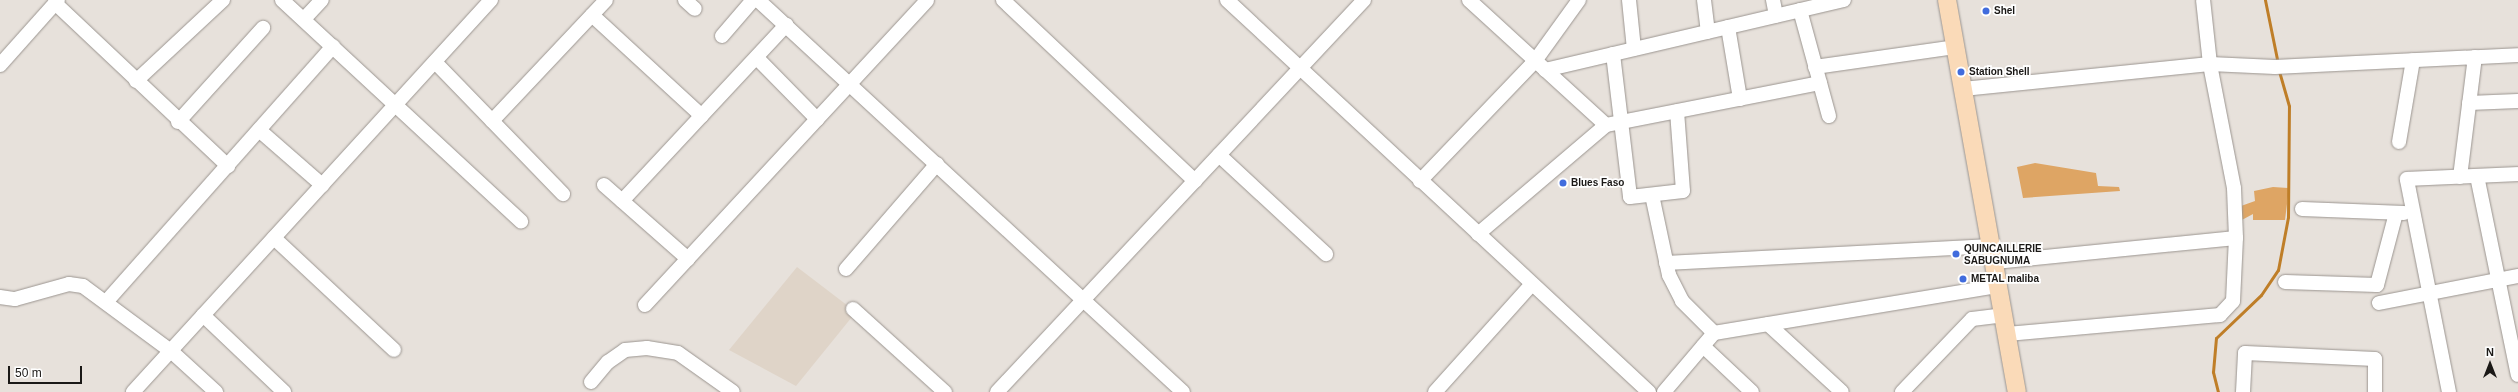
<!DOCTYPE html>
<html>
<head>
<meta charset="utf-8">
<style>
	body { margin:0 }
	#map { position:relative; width:2518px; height:392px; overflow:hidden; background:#e7e1db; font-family:Helvetica,sans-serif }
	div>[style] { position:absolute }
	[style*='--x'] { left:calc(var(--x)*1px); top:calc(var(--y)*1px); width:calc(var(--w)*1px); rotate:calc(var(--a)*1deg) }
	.built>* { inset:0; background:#dfd4c8 }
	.green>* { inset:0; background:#dea564 }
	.stream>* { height:3px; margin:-1.5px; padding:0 1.5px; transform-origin:1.5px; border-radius:1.5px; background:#bf7e28 }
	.roads { filter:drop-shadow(0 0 1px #9b9590) drop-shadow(0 0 1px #9b9590) }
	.minor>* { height:14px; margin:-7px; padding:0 7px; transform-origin:7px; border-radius:7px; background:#fff }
	.major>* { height:18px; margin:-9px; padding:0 9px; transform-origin:9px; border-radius:9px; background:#fadab8 }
	.dots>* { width:11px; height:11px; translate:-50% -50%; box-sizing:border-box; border:2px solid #fff; border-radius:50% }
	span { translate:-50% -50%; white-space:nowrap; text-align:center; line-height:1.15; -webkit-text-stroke:3.5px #fff; paint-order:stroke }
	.poi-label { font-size:10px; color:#1a1816; font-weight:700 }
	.left { translate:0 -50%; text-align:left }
	.north { position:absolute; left:2470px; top:344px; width:40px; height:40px; -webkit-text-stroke:3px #fff; paint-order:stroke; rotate:0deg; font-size:11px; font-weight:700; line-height:16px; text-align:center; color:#1a1816 }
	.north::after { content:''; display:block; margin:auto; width:14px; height:18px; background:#1a1816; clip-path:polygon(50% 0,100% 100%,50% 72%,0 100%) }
	.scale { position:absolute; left:8px; top:366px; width:74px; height:18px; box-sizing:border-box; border:2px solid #1a1816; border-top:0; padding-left:5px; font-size:12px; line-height:14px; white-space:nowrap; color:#1a1816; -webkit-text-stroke:3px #fff; paint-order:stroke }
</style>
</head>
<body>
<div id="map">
	<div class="built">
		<div style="clip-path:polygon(797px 267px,856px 312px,796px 386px,729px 350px)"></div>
	</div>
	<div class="green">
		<div style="clip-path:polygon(2035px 163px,2096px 173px,2098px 186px,2119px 187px,2120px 191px,2023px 198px,2017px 167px)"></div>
		<div style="clip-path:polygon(2273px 187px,2289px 188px,2285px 220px,2253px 220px,2253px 214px,2240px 221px,2241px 206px,2255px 201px,2254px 191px)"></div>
	</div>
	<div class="stream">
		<div style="--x:2265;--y:0;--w:65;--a:78.5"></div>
		<div style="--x:2218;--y:392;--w:21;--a:-104"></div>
		<div style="--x:2213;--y:372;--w:34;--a:-85"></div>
		<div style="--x:2216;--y:338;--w:62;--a:-43.7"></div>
		<div style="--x:2261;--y:295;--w:30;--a:-56"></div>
		<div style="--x:2278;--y:270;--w:54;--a:-79.3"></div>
		<div style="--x:2288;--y:217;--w:111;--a:-89.5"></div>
		<div style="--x:2289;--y:106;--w:36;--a:-106"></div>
	</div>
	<div class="roads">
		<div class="minor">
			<div style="--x:282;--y:0;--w:326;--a:42.8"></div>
			<div style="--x:685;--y:0;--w:13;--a:42"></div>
			<div style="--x:758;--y:0;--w:578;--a:42.69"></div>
			<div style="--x:1003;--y:0;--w:264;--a:43.3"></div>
			<div style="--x:1227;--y:0;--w:576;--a:42.89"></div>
			<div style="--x:1469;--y:0;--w:185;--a:42.4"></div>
			<div style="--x:1629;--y:0;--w:49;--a:84.2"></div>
			<div style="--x:1704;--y:0;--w:32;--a:83"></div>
			<div style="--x:1773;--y:0;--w:16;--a:79"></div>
			<div style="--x:55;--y:3;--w:238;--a:43.3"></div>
			<div style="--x:1800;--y:10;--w:110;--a:74.7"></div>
			<div style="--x:592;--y:15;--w:149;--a:42.6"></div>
			<div style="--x:304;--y:19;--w:26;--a:-47"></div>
			<div style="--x:1728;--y:27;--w:73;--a:80.5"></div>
			<div style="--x:722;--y:36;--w:48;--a:-49.3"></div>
			<div style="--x:1613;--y:54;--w:144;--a:83.2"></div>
			<div style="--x:1630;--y:197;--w:53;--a:-6.5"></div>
			<div style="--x:1683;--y:191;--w:80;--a:-94.3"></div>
			<div style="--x:757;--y:58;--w:86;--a:45.5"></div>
			<div style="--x:435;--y:62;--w:184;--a:45.9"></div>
			<div style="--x:0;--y:65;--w:87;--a:-48.3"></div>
			<div style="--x:1815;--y:67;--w:141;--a:-8.1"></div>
			<div style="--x:1545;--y:70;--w:307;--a:-13.2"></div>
			<div style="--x:136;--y:81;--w:119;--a:-43"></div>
			<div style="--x:1963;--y:89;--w:248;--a:-5.8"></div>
			<div style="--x:2210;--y:64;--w:65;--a:2.6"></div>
			<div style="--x:2275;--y:67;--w:243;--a:-2.8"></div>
			<div style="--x:2469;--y:103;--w:49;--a:-2.3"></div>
			<div style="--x:492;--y:121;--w:166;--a:-46.7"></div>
			<div style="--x:178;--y:122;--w:127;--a:-47.9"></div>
			<div style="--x:259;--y:130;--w:84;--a:41.1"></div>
			<div style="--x:2399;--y:142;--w:83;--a:-80.3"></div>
			<div style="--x:1219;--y:155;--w:146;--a:42.8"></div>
			<div style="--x:2477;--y:176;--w:203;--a:78.4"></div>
			<div style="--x:2460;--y:177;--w:121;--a:-82.9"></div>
			<div style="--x:1420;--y:181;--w:166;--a:-46.2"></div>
			<div style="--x:1535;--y:61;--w:75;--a:-54.2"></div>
			<div style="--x:604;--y:185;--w:112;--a:41.4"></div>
			<div style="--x:1652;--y:195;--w:82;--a:78"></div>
			<div style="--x:1669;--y:275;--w:29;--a:63"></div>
			<div style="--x:1682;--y:301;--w:45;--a:45"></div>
			<div style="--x:622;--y:201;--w:241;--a:-47"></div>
			<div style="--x:2302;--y:209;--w:102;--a:2.2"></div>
			<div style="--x:1478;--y:234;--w:168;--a:-40.4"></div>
			<div style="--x:1606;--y:125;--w:218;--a:-11.1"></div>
			<div style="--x:274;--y:238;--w:164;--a:43"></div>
			<div style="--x:1995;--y:262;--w:242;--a:-5.7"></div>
			<div style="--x:1666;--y:263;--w:326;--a:-3"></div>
			<div style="--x:846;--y:269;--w:139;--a:-49.1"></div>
			<div style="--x:2285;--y:282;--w:92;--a:1.9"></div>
			<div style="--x:2377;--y:285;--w:74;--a:-75.2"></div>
			<div style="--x:0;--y:297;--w:15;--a:8"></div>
			<div style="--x:15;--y:299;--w:56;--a:-15.5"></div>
			<div style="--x:69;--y:284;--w:14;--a:8"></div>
			<div style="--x:83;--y:286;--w:109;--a:36.5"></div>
			<div style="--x:171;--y:351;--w:61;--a:42.3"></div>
			<div style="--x:106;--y:302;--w:342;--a:-48.4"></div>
			<div style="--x:2379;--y:303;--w:142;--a:-11"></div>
			<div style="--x:645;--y:305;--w:415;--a:-47.2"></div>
			<div style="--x:853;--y:309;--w:124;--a:42.1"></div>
			<div style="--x:203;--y:315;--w:112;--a:43.5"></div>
			<div style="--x:1768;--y:324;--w:100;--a:42.6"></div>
			<div style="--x:2007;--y:334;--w:214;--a:-5.1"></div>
			<div style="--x:2220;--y:315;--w:19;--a:-47"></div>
			<div style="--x:2233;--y:301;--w:63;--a:-87.3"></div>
			<div style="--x:2236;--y:238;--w:50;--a:-92.3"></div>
			<div style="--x:2234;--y:188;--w:126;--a:-101"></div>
			<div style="--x:2210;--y:64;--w:64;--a:-96.2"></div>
			<div style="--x:1703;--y:346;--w:67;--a:43.2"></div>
			<div style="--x:591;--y:382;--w:26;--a:-50"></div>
			<div style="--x:608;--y:362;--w:21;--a:-35"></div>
			<div style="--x:625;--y:350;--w:22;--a:-5"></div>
			<div style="--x:647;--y:348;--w:31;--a:9"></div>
			<div style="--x:678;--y:353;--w:67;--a:35.3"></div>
			<div style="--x:133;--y:392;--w:531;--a:-47.6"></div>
			<div style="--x:997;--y:392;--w:537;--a:-46.89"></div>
			<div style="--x:1435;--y:392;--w:145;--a:-48.1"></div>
			<div style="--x:1664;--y:392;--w:77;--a:-49.7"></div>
			<div style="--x:1714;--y:333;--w:288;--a:-9.4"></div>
			<div style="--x:1902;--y:392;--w:101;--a:-46.2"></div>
			<div style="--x:1972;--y:319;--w:31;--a:-7"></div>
			<div style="--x:2243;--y:392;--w:39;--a:-87"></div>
			<div style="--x:2245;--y:353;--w:130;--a:2.6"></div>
			<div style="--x:2375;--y:359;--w:33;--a:90"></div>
			<div style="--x:2449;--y:392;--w:217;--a:-101.2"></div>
			<div style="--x:2407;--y:179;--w:111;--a:-2.6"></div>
		</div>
		<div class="major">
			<div style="--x:1947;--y:0;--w:398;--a:79.9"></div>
		</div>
	</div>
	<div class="dots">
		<div style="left:1986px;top:11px;background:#416cdd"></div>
		<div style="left:1961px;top:72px;background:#416cdd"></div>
		<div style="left:1563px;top:183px;background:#416cdd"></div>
		<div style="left:1956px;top:254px;background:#416cdd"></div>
		<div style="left:1963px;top:279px;background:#416cdd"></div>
	</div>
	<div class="poi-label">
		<span class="left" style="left:1994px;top:11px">Shel</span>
		<span class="left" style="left:1969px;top:72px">Station Shell</span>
		<span class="left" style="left:1571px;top:183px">Blues Faso</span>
		<span class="left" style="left:1964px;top:254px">QUINCAILLERIE<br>SABUGNUMA</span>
		<span class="left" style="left:1971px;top:279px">METAL maliba</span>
	</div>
	<div class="north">N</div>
	<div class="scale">50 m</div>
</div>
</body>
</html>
